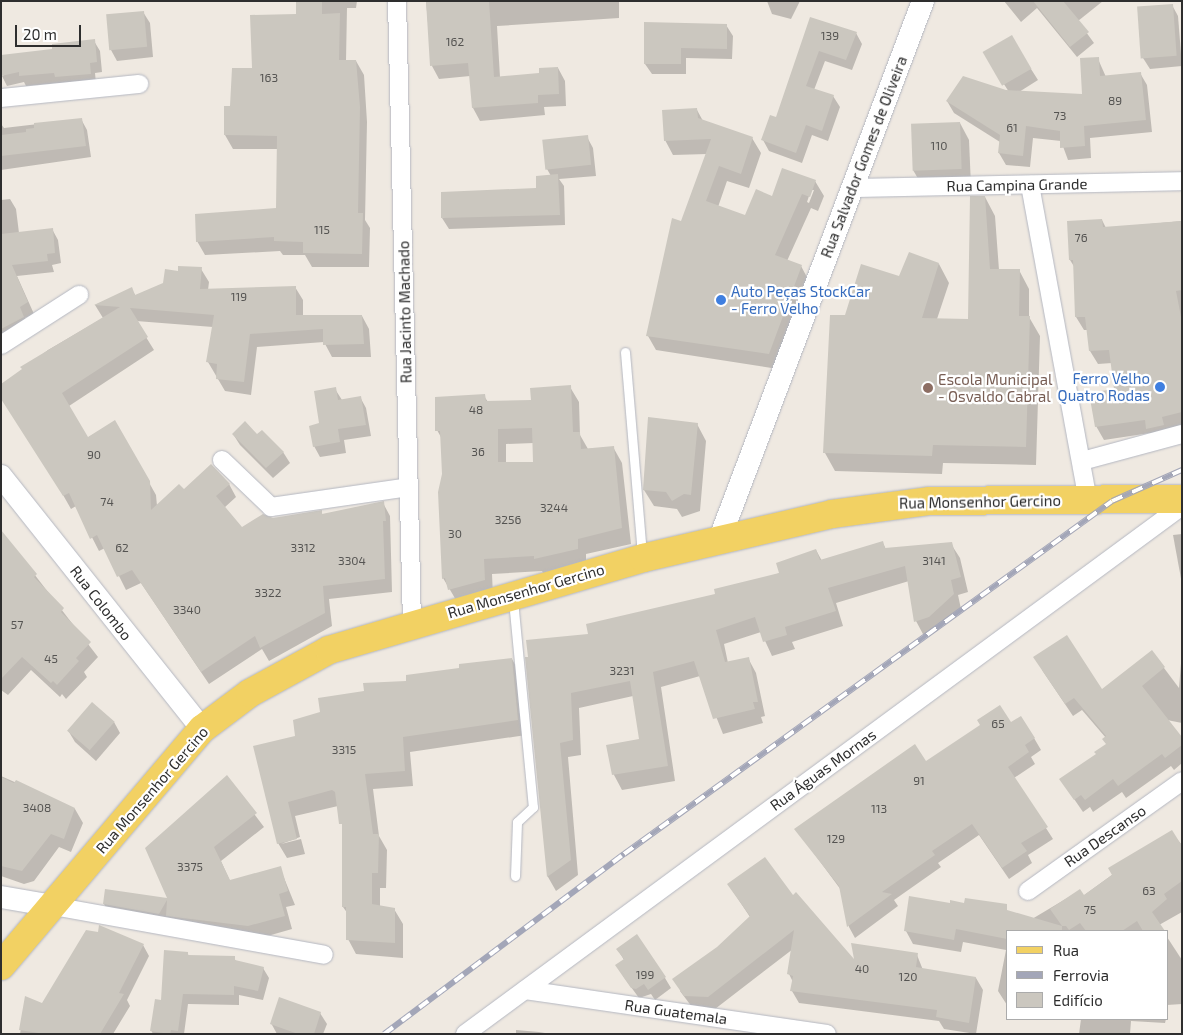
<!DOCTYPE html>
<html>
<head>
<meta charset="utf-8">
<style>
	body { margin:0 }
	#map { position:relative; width:1183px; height:1035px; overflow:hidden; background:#efe9e1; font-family:"Exo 2",sans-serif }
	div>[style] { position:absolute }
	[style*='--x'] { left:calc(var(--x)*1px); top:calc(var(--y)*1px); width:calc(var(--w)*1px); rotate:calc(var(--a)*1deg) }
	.shadow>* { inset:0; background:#0003 }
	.building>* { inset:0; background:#cbc7bf; transform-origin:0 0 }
	.roads { filter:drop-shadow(0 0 1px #b4b7c1) drop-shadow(0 0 1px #b4b7c1) }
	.service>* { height:9px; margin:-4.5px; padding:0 4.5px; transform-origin:4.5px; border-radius:4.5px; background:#fff }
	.minor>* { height:18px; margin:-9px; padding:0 9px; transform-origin:9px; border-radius:9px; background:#fff }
	.tertiary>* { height:22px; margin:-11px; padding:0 11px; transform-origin:11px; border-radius:11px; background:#fff }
	.primary>* { height:28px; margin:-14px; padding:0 14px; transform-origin:14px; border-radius:14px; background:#f2d163 }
	.rail>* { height:5.5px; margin-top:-2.75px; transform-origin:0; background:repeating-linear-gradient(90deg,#fff 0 11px,#a3a6b8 0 22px); box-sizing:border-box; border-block:1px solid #a3a6b8 }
	.dots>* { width:14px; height:14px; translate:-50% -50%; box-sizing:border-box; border:2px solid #fff; border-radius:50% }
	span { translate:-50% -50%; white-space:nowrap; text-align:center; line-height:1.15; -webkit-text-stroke:4.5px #fff; paint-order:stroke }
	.number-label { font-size:12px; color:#555452 }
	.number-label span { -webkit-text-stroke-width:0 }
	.street-label { font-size:15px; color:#2e2e2e }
	.shop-label { font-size:15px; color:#366cbe }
	.left { translate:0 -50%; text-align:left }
	.right { translate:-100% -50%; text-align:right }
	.education-label { font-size:15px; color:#785e54 }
	.frame { position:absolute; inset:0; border:2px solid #2e2e2e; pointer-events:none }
	.legend { position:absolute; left:1006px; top:930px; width:162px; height:90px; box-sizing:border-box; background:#fff; border:1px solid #ababab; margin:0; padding:6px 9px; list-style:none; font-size:15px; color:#2e2e2e }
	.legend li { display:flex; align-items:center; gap:10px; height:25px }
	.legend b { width:25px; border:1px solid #ababab }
	.scale { position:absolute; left:15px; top:25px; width:66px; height:22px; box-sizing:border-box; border:2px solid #2e2e2e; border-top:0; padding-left:6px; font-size:15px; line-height:18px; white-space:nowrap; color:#2e2e2e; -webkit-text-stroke:4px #fff; paint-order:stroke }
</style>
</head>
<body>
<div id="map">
	<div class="shadow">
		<div style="clip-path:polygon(298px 1px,357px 1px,356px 8px,347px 8px,346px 61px,356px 61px,364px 75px,367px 122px,365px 220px,370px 228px,369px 267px,312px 267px,305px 255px,283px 255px,280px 251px,205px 255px,197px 241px,277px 209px,278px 149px,233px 149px,225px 135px,232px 107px,253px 69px,297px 15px)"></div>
		<div style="clip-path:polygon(426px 1px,619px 1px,619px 18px,497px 26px,500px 77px,541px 74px,558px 68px,565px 81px,566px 106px,544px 107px,545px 115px,480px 121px,473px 108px,470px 76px,439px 79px,432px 66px)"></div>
		<div style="clip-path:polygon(767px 1px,800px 1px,791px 19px,772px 14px)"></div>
		<div style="clip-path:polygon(1004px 1px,1103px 1px,1078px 21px,1094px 43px,1077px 57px,1037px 8px,1021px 22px)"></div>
		<div style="clip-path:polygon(1172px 5px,1178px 16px,1182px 66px,1150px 69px,1143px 58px)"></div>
		<div style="clip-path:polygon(143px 12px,150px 23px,153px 57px,117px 61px,111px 50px,107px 16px)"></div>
		<div style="clip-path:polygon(811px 18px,856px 33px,862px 44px,852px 70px,825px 61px,814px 90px,833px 96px,840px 107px,828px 141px,812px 135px,802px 163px,769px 151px,763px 140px,777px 119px)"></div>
		<div style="clip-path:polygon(726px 25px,733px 36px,732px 59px,686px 58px,686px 74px,652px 74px,645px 64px)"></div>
		<div style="clip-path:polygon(94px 41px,100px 51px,102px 72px,95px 73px,96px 83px,62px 87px,60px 83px,26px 86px,24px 82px,7px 86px,2px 76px,54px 50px)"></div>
		<div style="clip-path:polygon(1098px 59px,1106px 77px,1140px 73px,1147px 85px,1152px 132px,1090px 138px,1091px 158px,1068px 160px,1061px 141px,1033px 138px,1030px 167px,1006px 165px,999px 153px,1000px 142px,954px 113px,947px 101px,1009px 92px,991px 64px,1031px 69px,1038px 80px,1019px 92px,1083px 95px)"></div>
		<div style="clip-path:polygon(evenodd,697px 110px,703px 121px,752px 138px,761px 153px,749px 188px,727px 181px,718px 207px,745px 217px,772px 197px,815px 181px,824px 196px,818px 211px,811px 208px,787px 261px,801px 266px,809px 281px,778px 369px,656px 350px,648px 336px,682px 222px,707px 154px,673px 155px,665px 140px,697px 110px,811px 190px,814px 190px,809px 203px,807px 202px,811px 190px)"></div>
		<div style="clip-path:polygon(81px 119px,87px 130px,91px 157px,1px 170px,1px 124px,4px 128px)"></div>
		<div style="clip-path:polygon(960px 123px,969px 140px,971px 186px,923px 187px,913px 170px)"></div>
		<div style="clip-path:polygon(587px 137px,593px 148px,596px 176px,559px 179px,564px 186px,565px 225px,449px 229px,442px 218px,537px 189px,551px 176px,547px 169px,544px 141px)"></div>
		<div style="clip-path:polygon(985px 197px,995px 216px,999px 270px,1019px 270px,1029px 289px,1029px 317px,1040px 336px,1036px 465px,943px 463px,942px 474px,835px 471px,825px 453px,845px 317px,900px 278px,939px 264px,949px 283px,937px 319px,969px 320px)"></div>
		<div style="clip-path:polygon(10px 199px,16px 209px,19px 233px,52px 229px,58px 240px,61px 263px,52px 265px,54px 272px,17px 276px,34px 314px,25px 318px,30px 329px,1px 350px,1px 200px)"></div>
		<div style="clip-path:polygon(1102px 220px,1106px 228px,1182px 221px,1182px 427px,1155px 442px,1150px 433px,1104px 440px,1096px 426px,1116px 390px,1112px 363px,1098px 364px,1090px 351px,1088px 330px,1084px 330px,1076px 317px,1075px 268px,1070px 260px,1068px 222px)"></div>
		<div style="clip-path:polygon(201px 269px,209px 282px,208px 290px,295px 287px,303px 300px,303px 316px,362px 316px,369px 329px,371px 357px,332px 357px,324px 342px,257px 347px,251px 395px,225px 391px,208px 362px,213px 327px,136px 321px,154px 350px,69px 406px,87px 438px,115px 422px,156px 495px,157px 506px,184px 490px,229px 484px,236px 497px,224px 508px,242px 529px,272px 519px,321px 512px,323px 515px,383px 503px,390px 516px,392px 592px,329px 599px,332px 626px,269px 661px,262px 649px,209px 684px,141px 583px,126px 590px,105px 548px,99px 551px,76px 506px,71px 509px,1px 386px,48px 350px,103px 318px,95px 305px,131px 289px,136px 296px,164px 284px,179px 272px)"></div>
		<div style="clip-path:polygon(evenodd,570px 387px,579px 402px,580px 435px,588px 449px,613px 447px,622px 463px,631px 544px,586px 554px,586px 564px,544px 574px,542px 571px,492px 574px,493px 596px,459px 605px,443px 578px,444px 474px,442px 439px,437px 430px,484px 396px,488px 402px,532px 401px,570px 387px,534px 443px,534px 463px,506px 463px,506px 444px,534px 443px)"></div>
		<div style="clip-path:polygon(335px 389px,342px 400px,360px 397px,366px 408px,371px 436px,344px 440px,346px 453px,320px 457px,314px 446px)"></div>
		<div style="clip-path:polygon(697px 424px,706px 441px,700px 511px,682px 517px,677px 509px,654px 506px,644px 490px)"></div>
		<div style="clip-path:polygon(233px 434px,257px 435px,283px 452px,290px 463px,273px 478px,240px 445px)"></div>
		<div style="clip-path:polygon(1px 531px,98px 657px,84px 672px,87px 677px,66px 699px,62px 694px,60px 697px,31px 670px,8px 695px,1px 690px)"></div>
		<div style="clip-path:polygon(1182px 534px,1182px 584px,1173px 535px)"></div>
		<div style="clip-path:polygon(882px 542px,886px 549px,951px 544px,960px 558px,968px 592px,958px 595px,961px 609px,937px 631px,924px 636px,916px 621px,909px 581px,836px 603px,843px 626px,792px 642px,795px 649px,772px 656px,761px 632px,724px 644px,728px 663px,748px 658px,756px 673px,765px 716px,761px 717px,763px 723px,723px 734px,700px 676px,661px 687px,675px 781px,622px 790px,614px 775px,607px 746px,641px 740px,633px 696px,579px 708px,581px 755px,568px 757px,578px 875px,556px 891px,548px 877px,526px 658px,780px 573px,816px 550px,822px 561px)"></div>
		<div style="clip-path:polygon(1182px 651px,1182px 723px,1167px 720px,1182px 739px,1182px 763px,1174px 770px,1171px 766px,1126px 798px,1122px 792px,1093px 812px,1090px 807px,1083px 812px,1061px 780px,1097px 755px,1107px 745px,1106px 738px,1082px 710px,1073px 716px,1042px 670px,1102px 691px,1152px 652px,1179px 688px)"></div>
		<div style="clip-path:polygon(512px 659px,520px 674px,526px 735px,410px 752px,413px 786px,373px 789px,379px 836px,387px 850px,386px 888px,380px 888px,380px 907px,394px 909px,403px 924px,403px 958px,356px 954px,348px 939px,348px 914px,343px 907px,344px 830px,338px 806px,295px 816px,300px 837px,281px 844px,301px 839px,305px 854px,287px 858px,278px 843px,296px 736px,321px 713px,365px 692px)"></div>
		<div style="clip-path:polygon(114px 722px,120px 733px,96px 761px,75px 742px,69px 732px)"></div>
		<div style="clip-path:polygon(1011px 724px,1034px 738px,1041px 750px,1031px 757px,1035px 764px,1014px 778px,1053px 839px,1028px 855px,1032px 863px,1009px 879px,979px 835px,938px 863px,941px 867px,894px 900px,898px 906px,855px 938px,849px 927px,841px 890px,796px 829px,926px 762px)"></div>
		<div style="clip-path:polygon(1px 776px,75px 809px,83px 823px,71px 852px,59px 847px,34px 881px,24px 884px,1px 876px)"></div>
		<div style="clip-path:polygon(226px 777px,264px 827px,221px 861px,230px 881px,280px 868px,295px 905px,286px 907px,292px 929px,257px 939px,112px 918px,104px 904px,106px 890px,169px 900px)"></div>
		<div style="clip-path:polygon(1171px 832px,1182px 845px,1182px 912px,1159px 925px,1163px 931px,1007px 931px,1007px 1005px,998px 991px,1006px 950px,963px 942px,961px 952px,913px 944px,906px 931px,951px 904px,997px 909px,1032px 919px,1079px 891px,1083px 896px)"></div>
		<div style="clip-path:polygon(728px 884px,793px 896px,856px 963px,917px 955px,923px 970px,976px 978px,983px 990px,976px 1034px,944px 1029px,939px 1021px,799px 1003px,792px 991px,793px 982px,789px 974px,793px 949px,715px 1009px,692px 1007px,680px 991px,750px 917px)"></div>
		<div style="clip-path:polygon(1167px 937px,1182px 960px,1182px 1004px,1167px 1005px)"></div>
		<div style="clip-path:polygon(143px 945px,149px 956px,127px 1000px,130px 1006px,113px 1034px,20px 1034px,26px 998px,43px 1004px)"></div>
		<div style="clip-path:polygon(618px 950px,665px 978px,671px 988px,655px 1000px,651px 994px,639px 998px,623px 976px,624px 960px)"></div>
		<div style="clip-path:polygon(187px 953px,190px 957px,234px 958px,236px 961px,263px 968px,269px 978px,263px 1000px,239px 995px,239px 1005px,188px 1004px,184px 1034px,153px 1034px,151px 1030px,162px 1001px)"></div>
		<div style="clip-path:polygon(320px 1013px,327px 1024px,323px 1034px,277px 1034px,271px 1023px)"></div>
		<div style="clip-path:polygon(1081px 1019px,1166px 1019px,1165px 1023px,1131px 1021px,1130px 1034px,1079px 1034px)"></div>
		<div style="clip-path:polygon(516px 1030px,539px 1032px,551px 1034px,516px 1034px)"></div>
	</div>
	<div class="building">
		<div style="clip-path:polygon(296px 1px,322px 1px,322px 14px,340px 13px,339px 60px,356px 60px,360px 107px,358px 213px,363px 213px,362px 254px,303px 253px,303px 242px,274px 241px,274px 237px,196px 242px,195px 214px,276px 208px,277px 136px,224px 135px,224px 106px,230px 106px,232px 68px,252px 68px,250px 15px,296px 14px)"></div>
		<div style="clip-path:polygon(426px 1px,489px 1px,494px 77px,539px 73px,539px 68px,558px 67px,559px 94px,538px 95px,538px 103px,472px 108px,468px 63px,430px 66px)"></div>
		<div style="clip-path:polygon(1033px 1px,1063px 1px,1089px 32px,1070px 47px)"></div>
		<div style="left:1173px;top:4px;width:52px;height:36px;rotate:86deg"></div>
		<div style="left:144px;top:11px;width:36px;height:38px;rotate:85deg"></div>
		<div style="clip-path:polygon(810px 17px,857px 32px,846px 60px,819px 51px,806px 86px,834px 95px,822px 131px,806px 125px,796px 153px,761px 140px,770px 115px,776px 117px)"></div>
		<div style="clip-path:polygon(644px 22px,727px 24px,727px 49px,681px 48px,681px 64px,644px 64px)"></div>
		<div style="left:1012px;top:35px;width:39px;height:34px;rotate:60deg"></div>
		<div style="clip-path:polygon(95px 39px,97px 62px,90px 63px,91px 74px,55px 77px,54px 73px,19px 76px,19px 72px,1px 76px,1px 55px,52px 49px,52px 44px)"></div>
		<div style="clip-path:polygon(1099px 57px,1100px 76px,1141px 72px,1146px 120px,1084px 126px,1085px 146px,1060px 148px,1060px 131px,1026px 126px,1023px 156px,998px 153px,1000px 135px,946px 101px,963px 76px,1006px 90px,1082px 94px,1080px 58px)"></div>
		<div style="clip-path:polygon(697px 108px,698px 118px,753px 137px,741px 174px,719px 166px,706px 201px,745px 215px,756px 189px,772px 196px,782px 168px,816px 180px,810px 197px,802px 194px,775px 255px,802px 265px,769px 354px,646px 336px,672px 218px,681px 221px,711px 139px,664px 141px,662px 110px)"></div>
		<div style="clip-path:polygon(82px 118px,86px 146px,1px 156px,1px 135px,26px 132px,26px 129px,34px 128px,34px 123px)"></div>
		<div style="left:960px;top:122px;width:47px;height:49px;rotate:88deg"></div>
		<div style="left:588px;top:135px;width:30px;height:46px;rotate:84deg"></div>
		<div style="clip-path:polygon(558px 174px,560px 215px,441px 218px,441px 192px,536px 188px,536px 176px)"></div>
		<div style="clip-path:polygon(970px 196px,985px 196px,990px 269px,1020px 269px,1019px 316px,1030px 316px,1026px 447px,933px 445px,932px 456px,823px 453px,830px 315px,845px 315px,861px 264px,899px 276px,909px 252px,939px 263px,922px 318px,968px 319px)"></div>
		<div style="clip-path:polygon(1102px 219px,1103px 227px,1182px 221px,1182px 290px,1176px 291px,1182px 322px,1182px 412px,1162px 417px,1164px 425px,1146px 429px,1145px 420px,1095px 427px,1089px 393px,1114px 389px,1109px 350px,1089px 351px,1085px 317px,1075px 317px,1073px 260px,1069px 260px,1067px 221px)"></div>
		<div style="clip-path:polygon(53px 228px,55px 253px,47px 254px,48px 261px,12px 265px,28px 302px,20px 307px,24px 317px,1px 329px,1px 234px)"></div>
		<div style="clip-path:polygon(178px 266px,202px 267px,200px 289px,296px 286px,296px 315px,362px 315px,364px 344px,323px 345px,323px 329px,250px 334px,244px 382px,216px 379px,217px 364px,206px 362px,214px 315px,130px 308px,148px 337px,62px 393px,88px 437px,115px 420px,150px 481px,151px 510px,179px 484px,184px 489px,211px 464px,230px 484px,216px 496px,242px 527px,263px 514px,273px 518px,322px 510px,322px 514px,384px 501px,386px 521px,383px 521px,385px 579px,323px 586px,325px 613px,260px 648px,255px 636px,201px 672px,132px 570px,117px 577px,97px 535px,90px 539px,69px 493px,63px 496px,1px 399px,1px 384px,22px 369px,20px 367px,120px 307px,94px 305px,132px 287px,135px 295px,163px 283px,165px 269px,178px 271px)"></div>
		<div style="clip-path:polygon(evenodd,571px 385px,573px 432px,580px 432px,581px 449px,614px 446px,622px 528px,578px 539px,578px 549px,534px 559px,534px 556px,484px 559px,485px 580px,448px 590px,445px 578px,442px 579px,438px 492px,442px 474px,440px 431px,435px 431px,435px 397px,485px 394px,486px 401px,531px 400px,530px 388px,571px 385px,532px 428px,533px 462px,498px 462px,498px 429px,532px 428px)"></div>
		<div style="clip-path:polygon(336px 387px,338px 400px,361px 396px,366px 425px,338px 429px,340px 442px,313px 447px,309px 426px,319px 423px,314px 391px)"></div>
		<div style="clip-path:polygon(648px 417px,698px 423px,691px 495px,684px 494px,672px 501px,666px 492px,643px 490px)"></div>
		<div style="clip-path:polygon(245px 421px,257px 434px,262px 430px,284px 452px,266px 468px,232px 434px)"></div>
		<div style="clip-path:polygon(1px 530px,37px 574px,34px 577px,64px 608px,61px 612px,91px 642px,76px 658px,79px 661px,57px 685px,53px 681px,51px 683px,22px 657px,1px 679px)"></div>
		<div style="clip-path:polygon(883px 541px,885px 548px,952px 542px,961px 577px,951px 580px,954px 594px,929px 617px,914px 622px,905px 566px,828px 588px,836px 611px,785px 627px,787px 635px,763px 642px,755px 617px,716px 630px,725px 662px,749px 657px,758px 702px,753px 702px,755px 709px,713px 719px,694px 661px,653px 672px,668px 766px,612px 775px,606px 745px,639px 739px,630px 681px,571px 693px,573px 740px,560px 743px,571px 860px,547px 877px,525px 657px,528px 657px,526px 640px,588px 634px,586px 624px,715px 594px,714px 589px,779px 573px,776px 563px,816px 549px,820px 560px)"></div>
		<div style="clip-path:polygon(1067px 635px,1102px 689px,1152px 650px,1165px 667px,1142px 686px,1182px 737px,1182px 745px,1165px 758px,1162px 754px,1118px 786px,1113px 779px,1085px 800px,1081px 795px,1074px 800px,1059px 779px,1096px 754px,1094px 752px,1106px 744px,1102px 739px,1106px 736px,1074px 698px,1065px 704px,1033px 657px)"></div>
		<div style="clip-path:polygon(512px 658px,518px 720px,403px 737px,405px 771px,365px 774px,373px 834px,379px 834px,378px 873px,372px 873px,372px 904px,395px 908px,395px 943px,346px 940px,346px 907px,342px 907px,342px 824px,339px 824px,335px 792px,332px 790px,288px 802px,297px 839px,277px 844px,253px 746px,295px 736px,293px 720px,320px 712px,318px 698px,364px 691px,363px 683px,406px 681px,406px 675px,459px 668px,459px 664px)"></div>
		<div style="left:92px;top:702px;width:30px;height:38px;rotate:41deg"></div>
		<div style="clip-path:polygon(1000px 705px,1011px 722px,1021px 716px,1035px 738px,1025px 745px,1029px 752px,1008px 767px,1048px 827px,1021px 843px,1027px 851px,1002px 868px,972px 824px,932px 851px,935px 855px,882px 892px,892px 894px,847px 927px,839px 886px,794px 829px,915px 744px,926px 761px,980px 725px,977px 720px)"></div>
		<div style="clip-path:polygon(227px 775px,257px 813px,214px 847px,230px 880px,281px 866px,288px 891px,279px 894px,285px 916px,248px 926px,166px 916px,167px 900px,159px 914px,103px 904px,105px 889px,167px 898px,145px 848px)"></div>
		<div style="clip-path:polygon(1px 777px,14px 783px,16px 780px,75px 808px,64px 839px,51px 834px,22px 871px,1px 866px)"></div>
		<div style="clip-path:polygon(1172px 830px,1182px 846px,1182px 881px,1164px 894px,1167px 899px,1152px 912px,1165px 931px,1143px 931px,1137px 921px,1122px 931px,1086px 931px,1080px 923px,1069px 930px,1066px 926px,1062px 926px,1062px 931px,1007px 931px,1007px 939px,956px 929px,954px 940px,904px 931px,909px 896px,950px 903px,950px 900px,964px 903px,965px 898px,1007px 904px,1007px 910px,1062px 926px,1050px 909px,1080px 889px,1084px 895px,1112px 875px,1108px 868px)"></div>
		<div style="clip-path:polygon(765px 857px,793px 895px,796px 892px,854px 959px,851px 943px,918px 953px,916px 967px,976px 977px,969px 1023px,936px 1017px,937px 1010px,790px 991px,793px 976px,787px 974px,794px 930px,708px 997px,684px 996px,672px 979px,717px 947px,750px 916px,727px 884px)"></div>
		<div style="clip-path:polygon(99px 925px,144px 944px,119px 993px,124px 994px,100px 1034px,45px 1034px,19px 1030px,25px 996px,42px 1003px,86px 930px,98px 932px)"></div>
		<div style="clip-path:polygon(637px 934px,666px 977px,648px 990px,644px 984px,636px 989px,631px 988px,615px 965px,624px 959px,616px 949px)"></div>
		<div style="clip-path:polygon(164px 950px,188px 952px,188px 955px,235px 956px,235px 960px,264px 967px,258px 991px,234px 986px,234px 995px,183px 994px,178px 1031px,171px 1030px,170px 1034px,150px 1031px,155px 999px,161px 1000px)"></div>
		<div style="clip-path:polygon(279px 997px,321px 1012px,314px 1034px,298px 1034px,270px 1024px)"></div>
	</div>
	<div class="roads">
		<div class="service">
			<div style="--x:625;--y:352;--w:204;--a:85.2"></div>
			<div style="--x:513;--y:600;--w:208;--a:84.5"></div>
			<div style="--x:533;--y:807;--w:22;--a:137"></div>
			<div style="--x:517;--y:822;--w:54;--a:92.1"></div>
		</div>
		<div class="minor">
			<div style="--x:397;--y:1;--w:623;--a:88.62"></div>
			<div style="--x:1;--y:98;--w:139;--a:-5.8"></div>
			<div style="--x:1030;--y:185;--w:320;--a:79.6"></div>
			<div style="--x:853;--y:188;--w:329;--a:-1.2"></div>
			<div style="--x:1;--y:345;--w:93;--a:-32.7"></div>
			<div style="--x:222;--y:460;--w:68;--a:43.8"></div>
			<div style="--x:271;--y:507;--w:139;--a:-8.2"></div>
			<div style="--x:1082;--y:461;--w:104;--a:-15.1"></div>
			<div style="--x:1028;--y:891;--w:189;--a:-35.5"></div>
			<div style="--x:53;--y:906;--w:275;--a:10.2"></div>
			<div style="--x:525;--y:990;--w:305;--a:8.3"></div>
			<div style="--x:465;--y:1034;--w:890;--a:-36.37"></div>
		</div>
		<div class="tertiary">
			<div style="--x:1;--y:476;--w:323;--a:51.5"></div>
			<div style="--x:720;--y:538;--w:574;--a:-69.29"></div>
			<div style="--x:1;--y:897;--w:53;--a:9.8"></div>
		</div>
		<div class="primary">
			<div style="--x:1;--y:966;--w:311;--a:-49.7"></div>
			<div style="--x:202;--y:729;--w:60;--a:-36.9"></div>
			<div style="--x:250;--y:693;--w:90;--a:-28.6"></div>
			<div style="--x:329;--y:650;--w:327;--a:-16.3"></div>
			<div style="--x:643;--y:558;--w:194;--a:-13.1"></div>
			<div style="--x:832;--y:514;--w:99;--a:-7.6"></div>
			<div style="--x:930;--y:501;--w:252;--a:-0.5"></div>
		</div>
	</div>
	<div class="rail">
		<div style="--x:384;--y:1034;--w:300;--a:-36.9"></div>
		<div style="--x:624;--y:854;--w:602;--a:-35.88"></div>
		<div style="--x:1112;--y:501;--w:77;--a:-23.9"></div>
	</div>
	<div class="dots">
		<div style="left:721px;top:300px;background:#3f7fe0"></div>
		<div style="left:1160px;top:387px;background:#3f7fe0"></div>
		<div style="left:928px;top:388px;background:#8d6e63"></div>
	</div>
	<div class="number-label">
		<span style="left:830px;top:36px">139</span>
		<span style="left:455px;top:42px">162</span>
		<span style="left:269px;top:78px">163</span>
		<span style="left:1115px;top:101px">89</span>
		<span style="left:1060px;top:116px">73</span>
		<span style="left:1012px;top:128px">61</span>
		<span style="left:939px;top:146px">110</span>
		<span style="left:322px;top:230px">115</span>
		<span style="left:1081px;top:238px">76</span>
		<span style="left:239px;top:297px">119</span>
		<span style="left:476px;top:410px">48</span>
		<span style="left:478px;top:452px">36</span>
		<span style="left:94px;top:455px">90</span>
		<span style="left:107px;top:502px">74</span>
		<span style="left:554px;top:508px">3244</span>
		<span style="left:508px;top:520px">3256</span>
		<span style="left:455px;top:534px">30</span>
		<span style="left:122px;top:548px">62</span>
		<span style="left:303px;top:548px">3312</span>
		<span style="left:352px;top:561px">3304</span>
		<span style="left:934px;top:561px">3141</span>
		<span style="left:268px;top:593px">3322</span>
		<span style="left:187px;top:610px">3340</span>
		<span style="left:17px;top:625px">57</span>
		<span style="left:51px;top:659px">45</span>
		<span style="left:622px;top:671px">3231</span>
		<span style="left:998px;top:724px">65</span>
		<span style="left:344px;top:750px">3315</span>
		<span style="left:919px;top:781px">91</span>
		<span style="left:37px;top:808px">3408</span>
		<span style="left:879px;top:809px">113</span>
		<span style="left:836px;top:839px">129</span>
		<span style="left:190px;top:867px">3375</span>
		<span style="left:1149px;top:891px">63</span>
		<span style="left:1090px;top:910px">75</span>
		<span style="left:862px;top:969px">40</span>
		<span style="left:645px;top:975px">199</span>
		<span style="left:908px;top:977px">120</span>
	</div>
	<div class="street-label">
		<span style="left:864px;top:157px;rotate:-69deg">Rua Salvador Gomes de Oliveira</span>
		<span style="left:1017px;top:185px;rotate:-1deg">Rua Campina Grande</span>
		<span style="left:405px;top:312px;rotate:-91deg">Rua Jacinto Machado</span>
		<span style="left:980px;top:502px;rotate:-1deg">Rua Monsenhor Gercino</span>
		<span style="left:526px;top:591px;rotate:-16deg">Rua Monsenhor Gercino</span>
		<span style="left:101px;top:603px;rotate:52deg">Rua Colombo</span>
		<span style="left:823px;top:770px;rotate:-36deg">Rua Águas Mornas</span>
		<span style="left:152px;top:790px;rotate:-49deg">Rua Monsenhor Gercino</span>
		<span style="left:1105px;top:836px;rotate:-35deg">Rua Descanso</span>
		<span style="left:676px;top:1012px;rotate:8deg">Rua Guatemala</span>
	</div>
	<div class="shop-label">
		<span class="left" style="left:731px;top:300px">Auto Peças StockCar<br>- Ferro Velho</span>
		<span class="right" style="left:1150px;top:387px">Ferro Velho<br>Quatro Rodas</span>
	</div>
	<div class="education-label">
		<span class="left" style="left:938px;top:388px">Escola Municipal<br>- Osvaldo Cabral</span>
	</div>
	<div class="frame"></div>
	<ul class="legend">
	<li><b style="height:6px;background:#f2d163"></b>Rua</li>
	<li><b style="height:6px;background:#a3a6b8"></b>Ferrovia</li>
	<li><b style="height:14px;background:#cbc7bf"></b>Edifício</li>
	</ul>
	<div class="scale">20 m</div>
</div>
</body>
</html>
